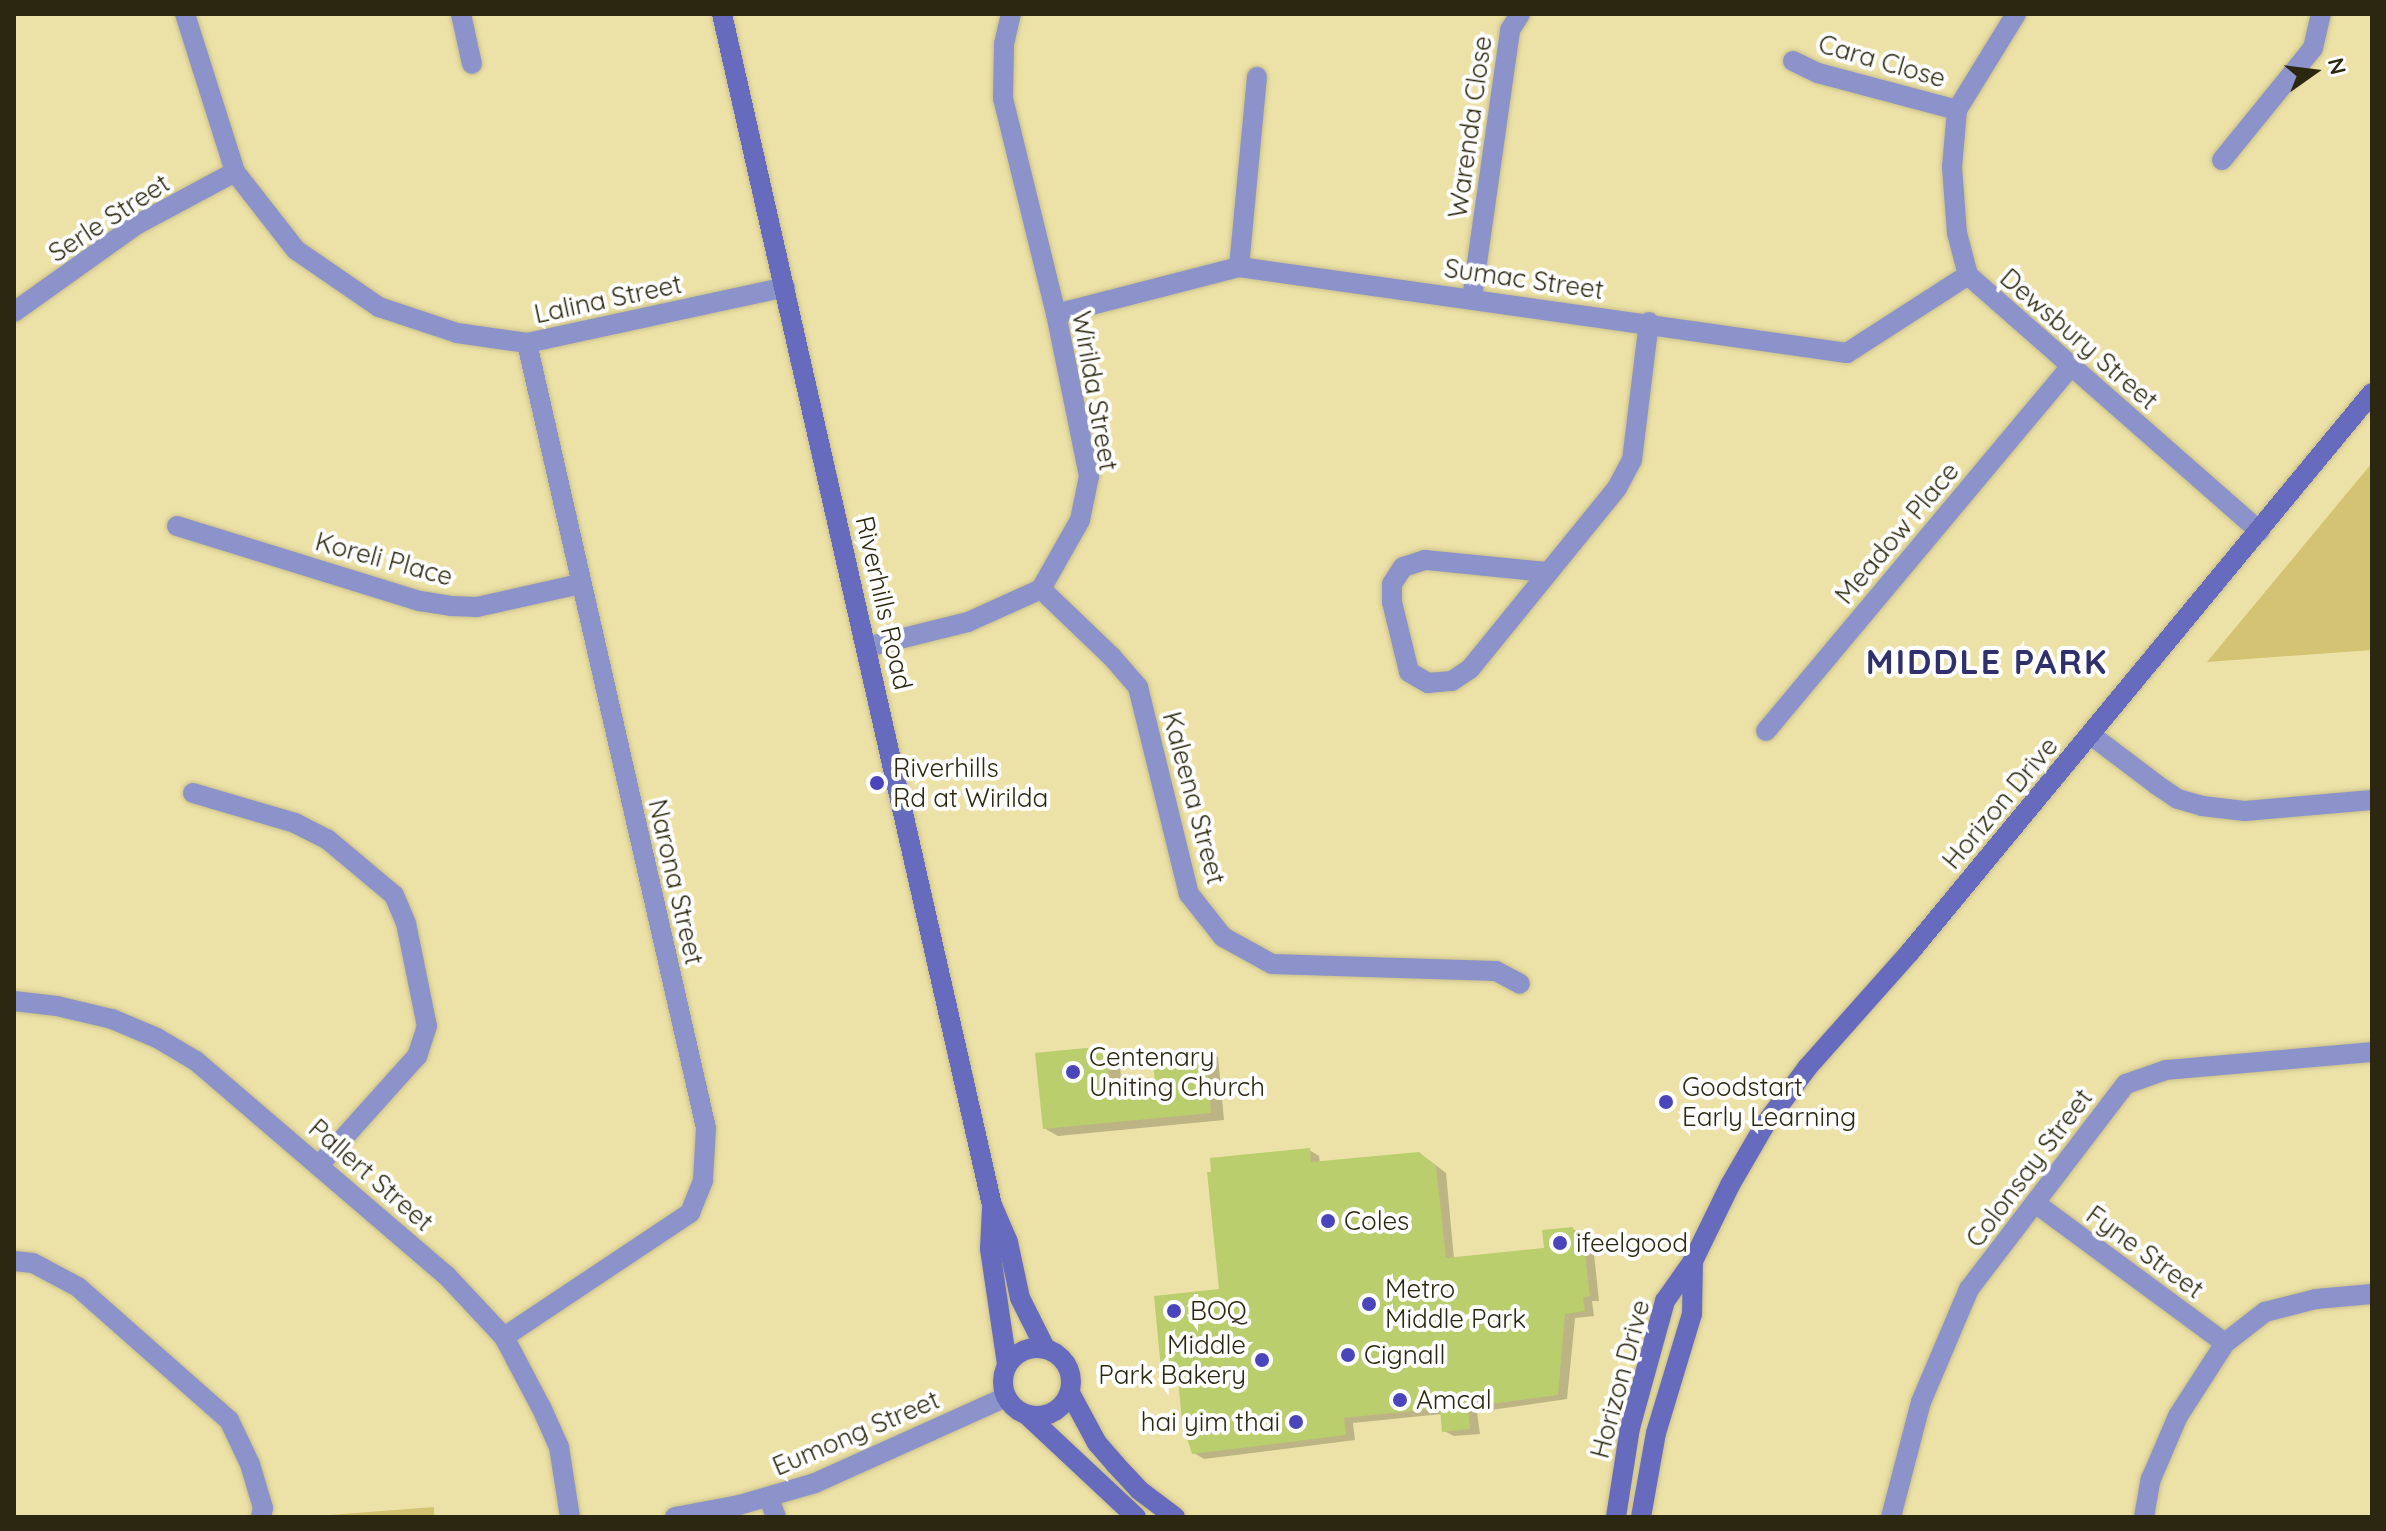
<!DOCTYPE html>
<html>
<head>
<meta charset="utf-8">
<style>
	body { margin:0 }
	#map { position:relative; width:2386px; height:1531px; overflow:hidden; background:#ece1a6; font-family:Quicksand,sans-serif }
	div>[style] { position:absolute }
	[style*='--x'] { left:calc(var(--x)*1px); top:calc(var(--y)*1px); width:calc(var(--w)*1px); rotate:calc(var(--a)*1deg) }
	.green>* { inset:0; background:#d3c372 }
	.shadow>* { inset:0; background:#0003 }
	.building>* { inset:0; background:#bace6d }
	.roads { filter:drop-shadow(0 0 2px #c9c08b) drop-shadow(0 0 2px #c9c08b) }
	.street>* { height:20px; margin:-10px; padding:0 10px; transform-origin:10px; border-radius:10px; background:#8c93cb }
	.secondary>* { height:20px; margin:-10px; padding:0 10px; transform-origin:10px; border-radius:10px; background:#676bbe }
	.secondary>.ring { margin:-10px; padding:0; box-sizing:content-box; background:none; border:20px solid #676bbe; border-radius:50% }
	.dots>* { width:22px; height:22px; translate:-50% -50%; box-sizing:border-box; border:4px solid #fff; border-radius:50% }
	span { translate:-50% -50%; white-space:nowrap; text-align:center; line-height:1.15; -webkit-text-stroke:8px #fff; paint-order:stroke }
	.street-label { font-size:26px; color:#2b2710 }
	.poi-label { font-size:26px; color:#2b2710 }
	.left { translate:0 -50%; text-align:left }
	.right { translate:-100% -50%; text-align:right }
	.district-label { font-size:34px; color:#30316c; font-weight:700; letter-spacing:2px }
	.frame { position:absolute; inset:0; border:16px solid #2b2710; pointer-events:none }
	.north { position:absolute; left:2274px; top:32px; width:80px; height:80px; -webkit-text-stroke:6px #fff; paint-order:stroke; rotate:76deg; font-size:22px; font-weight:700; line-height:32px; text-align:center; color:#2b2710 }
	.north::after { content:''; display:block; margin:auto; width:28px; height:36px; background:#2b2710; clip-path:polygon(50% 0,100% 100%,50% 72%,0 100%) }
</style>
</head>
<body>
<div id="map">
	<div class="green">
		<div style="clip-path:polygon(2372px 463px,2372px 650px,2207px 662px)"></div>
		<div style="clip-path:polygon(434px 1507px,434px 1517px,304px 1517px)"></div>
	</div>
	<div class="shadow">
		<div style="clip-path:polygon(1106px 1048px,1119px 1056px,1123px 1097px,1158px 1093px,1204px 1050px,1218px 1057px,1224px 1120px,1058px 1136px,1044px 1128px)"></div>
		<div style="clip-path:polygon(1309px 1150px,1319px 1156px,1320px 1164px,1419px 1154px,1429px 1160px,1446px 1173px,1454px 1259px,1546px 1250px,1573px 1229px,1582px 1235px,1584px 1248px,1594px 1254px,1599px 1301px,1592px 1301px,1594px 1316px,1575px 1318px,1567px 1399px,1477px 1412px,1480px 1434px,1454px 1436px,1444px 1431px,1442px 1414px,1353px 1423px,1355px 1440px,1204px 1459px,1194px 1453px,1179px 1373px,1163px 1368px,1221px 1291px,1213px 1174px)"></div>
	</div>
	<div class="building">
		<div style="clip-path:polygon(1106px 1046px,1111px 1096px,1156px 1092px,1152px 1053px,1205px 1048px,1211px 1113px,1043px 1129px,1035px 1053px)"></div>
		<div style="clip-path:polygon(1310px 1148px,1311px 1162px,1419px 1152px,1436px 1166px,1446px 1258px,1544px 1248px,1542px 1230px,1573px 1227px,1575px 1247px,1584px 1246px,1590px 1296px,1583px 1297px,1585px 1311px,1565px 1314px,1558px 1395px,1468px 1407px,1470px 1429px,1442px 1432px,1440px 1408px,1344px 1418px,1346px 1435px,1192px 1454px,1182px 1422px,1177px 1367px,1161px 1369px,1154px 1296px,1219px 1289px,1207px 1172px,1211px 1172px,1210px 1158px)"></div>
	</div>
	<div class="roads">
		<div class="street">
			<div style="--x:185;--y:14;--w:166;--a:72.4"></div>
			<div style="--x:235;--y:172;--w:99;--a:52"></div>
			<div style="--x:296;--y:250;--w:101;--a:34.5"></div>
			<div style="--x:379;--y:307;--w:82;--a:18.4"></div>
			<div style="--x:457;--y:333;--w:71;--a:8.1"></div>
			<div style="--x:527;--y:343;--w:264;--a:-12.2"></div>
			<div style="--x:461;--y:14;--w:51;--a:77.6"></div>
			<div style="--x:2016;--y:14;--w:113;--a:121.6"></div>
			<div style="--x:1957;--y:110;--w:57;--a:95"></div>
			<div style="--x:1952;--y:167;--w:66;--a:85.7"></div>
			<div style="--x:1957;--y:233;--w:43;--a:75.3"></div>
			<div style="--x:1968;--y:275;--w:388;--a:41.3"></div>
			<div style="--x:1793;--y:61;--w:28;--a:26"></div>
			<div style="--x:1818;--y:73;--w:144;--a:14.9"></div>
			<div style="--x:2222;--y:160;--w:144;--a:-50.9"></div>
			<div style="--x:2313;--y:48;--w:35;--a:-77"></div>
			<div style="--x:1239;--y:267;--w:191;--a:-84.6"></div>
			<div style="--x:1472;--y:298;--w:271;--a:-81.9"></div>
			<div style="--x:1510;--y:30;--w:19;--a:-58"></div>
			<div style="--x:14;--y:312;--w:150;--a:-35.5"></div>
			<div style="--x:136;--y:225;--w:112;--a:-28.2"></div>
			<div style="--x:1056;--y:314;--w:189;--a:-14.4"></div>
			<div style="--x:1239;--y:267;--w:614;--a:8.05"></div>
			<div style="--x:1847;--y:353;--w:144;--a:-32.8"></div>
			<div style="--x:177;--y:526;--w:254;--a:17.2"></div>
			<div style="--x:420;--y:601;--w:31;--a:9"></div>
			<div style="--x:451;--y:606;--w:26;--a:2"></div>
			<div style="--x:477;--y:607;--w:106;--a:-12.6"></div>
			<div style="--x:1546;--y:572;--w:122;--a:-174.3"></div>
			<div style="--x:1425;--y:560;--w:23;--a:162"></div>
			<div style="--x:1403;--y:567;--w:20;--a:123"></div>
			<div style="--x:1392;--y:584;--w:18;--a:90"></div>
			<div style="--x:1392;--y:602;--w:72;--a:76.3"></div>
			<div style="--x:1409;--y:672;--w:22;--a:30"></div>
			<div style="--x:1428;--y:683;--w:24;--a:-5"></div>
			<div style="--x:1452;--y:681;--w:22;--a:-34"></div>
			<div style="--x:1470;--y:669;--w:233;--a:-50.9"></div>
			<div style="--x:1617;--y:488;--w:32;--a:-62"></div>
			<div style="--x:1632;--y:460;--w:139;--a:-83"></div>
			<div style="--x:1041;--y:589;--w:98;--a:43.8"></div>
			<div style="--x:1112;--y:657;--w:40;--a:49"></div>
			<div style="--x:1138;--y:687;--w:213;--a:76.2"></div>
			<div style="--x:1189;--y:894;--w:55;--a:51.7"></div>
			<div style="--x:1223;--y:937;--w:56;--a:28.9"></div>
			<div style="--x:1272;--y:964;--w:224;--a:1.8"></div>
			<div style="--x:1496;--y:971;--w:27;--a:28"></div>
			<div style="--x:867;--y:647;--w:104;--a:-13.9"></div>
			<div style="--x:968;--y:622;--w:80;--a:-24.3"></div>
			<div style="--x:1041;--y:589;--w:79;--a:-60.5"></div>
			<div style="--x:1080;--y:520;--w:45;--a:-78.4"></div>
			<div style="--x:1089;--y:476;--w:165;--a:-101.5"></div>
			<div style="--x:1056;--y:314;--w:222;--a:-103.8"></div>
			<div style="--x:1003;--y:98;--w:54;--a:-88.9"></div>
			<div style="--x:1004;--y:44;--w:31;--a:-77"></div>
			<div style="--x:1766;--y:731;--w:473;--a:-50.1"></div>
			<div style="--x:2091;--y:735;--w:83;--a:37.1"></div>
			<div style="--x:2157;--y:785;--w:25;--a:34"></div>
			<div style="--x:2178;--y:799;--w:25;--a:16"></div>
			<div style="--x:2202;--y:806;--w:43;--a:6.6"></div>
			<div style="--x:2245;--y:811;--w:127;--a:-5"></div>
			<div style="--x:193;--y:793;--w:106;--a:16.4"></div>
			<div style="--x:295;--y:823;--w:36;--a:27"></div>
			<div style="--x:327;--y:839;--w:87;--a:39.9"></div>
			<div style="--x:394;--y:895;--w:30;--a:67"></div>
			<div style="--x:406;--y:923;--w:105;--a:78.5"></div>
			<div style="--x:427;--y:1026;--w:32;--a:108"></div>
			<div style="--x:417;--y:1056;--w:145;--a:131.9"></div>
			<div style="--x:14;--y:1001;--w:43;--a:6.6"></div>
			<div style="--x:57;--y:1006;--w:57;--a:13.3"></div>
			<div style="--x:112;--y:1019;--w:49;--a:22.9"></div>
			<div style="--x:157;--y:1038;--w:45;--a:30.5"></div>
			<div style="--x:196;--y:1061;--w:329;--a:40.6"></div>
			<div style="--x:446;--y:1275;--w:85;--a:46.9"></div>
			<div style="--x:504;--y:1337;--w:81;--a:62.2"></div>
			<div style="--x:542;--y:1409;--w:42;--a:65.9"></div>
			<div style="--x:559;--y:1447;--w:71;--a:81.1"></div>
			<div style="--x:2035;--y:1203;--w:236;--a:36.4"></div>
			<div style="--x:14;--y:1261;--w:19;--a:6"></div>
			<div style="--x:33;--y:1263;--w:51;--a:28.1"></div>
			<div style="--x:78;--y:1287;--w:201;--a:41.4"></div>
			<div style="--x:229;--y:1420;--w:49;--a:64.5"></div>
			<div style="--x:250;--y:1464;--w:46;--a:73.5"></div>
			<div style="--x:263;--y:1508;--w:9;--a:103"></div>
			<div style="--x:504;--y:1337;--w:224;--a:-33.7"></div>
			<div style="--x:690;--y:1213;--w:35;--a:-68"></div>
			<div style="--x:703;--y:1180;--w:52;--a:-86.7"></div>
			<div style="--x:706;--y:1128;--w:805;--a:-102.85"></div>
			<div style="--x:769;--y:1498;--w:20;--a:70"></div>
			<div style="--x:675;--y:1517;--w:65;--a:-10.6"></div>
			<div style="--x:739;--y:1505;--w:79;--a:-16.1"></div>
			<div style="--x:815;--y:1483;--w:209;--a:-24.2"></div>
			<div style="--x:1891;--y:1517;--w:119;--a:-75.4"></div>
			<div style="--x:1921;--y:1402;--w:123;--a:-67"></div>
			<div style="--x:1969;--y:1289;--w:258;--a:-52.6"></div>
			<div style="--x:2126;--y:1084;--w:42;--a:-19.3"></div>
			<div style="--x:2166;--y:1070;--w:207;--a:-5"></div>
			<div style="--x:2144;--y:1517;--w:39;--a:-80"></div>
			<div style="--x:2151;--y:1479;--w:69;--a:-66.8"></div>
			<div style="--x:2178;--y:1416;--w:87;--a:-57.2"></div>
			<div style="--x:2225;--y:1343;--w:51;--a:-37.8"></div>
			<div style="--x:2265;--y:1312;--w:53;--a:-14.3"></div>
			<div style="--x:2316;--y:1299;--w:56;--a:-5.1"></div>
		</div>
		<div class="secondary">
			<div style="--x:722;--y:14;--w:1221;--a:77.23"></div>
			<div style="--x:992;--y:1205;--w:40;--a:66.6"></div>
			<div style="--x:1008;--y:1242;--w:57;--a:77.9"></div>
			<div style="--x:1020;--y:1298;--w:56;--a:63.4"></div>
			<div style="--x:992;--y:1209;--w:40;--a:92.9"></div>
			<div style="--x:990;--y:1249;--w:116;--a:81.6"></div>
			<div class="ring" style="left:1003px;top:1348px;width:48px;height:48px"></div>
			<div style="--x:1070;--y:1393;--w:57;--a:61.6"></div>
			<div style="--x:1097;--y:1443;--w:29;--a:49"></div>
			<div style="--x:1116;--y:1465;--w:34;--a:47"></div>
			<div style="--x:1139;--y:1490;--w:45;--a:36.9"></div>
			<div style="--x:1027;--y:1415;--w:149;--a:43.1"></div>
			<div style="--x:1616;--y:1517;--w:90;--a:-81.1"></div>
			<div style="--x:1630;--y:1428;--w:132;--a:-74.6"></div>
			<div style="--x:1665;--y:1301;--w:49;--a:-55"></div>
			<div style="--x:1693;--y:1261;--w:85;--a:-64"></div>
			<div style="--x:1730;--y:1185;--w:72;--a:-59.9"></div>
			<div style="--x:1766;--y:1123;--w:69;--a:-53.3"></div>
			<div style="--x:1807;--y:1068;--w:155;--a:-48.4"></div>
			<div style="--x:1910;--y:952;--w:725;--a:-50.43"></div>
			<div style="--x:1641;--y:1517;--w:85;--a:-79.9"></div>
			<div style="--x:1656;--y:1433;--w:124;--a:-73.2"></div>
			<div style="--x:1692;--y:1314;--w:53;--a:-88.9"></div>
		</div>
	</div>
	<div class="dots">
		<div style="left:877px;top:783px;background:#4a45bb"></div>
		<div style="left:1073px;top:1072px;background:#4a45bb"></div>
		<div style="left:1666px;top:1102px;background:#4a45bb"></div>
		<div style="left:1328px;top:1221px;background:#4a45bb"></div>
		<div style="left:1560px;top:1243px;background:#4a45bb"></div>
		<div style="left:1369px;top:1304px;background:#4a45bb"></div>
		<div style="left:1174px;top:1311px;background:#4a45bb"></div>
		<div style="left:1348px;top:1355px;background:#4a45bb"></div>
		<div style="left:1262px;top:1360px;background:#4a45bb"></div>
		<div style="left:1400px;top:1400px;background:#4a45bb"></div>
		<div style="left:1296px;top:1422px;background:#4a45bb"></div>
	</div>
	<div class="street-label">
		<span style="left:1882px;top:61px;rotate:16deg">Cara Close</span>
		<span style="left:1470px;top:127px;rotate:-82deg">Warenda Close</span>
		<span style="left:109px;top:218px;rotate:-33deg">Serle Street</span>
		<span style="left:1524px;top:279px;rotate:8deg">Sumac Street</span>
		<span style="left:608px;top:299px;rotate:-12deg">Lalina Street</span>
		<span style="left:2079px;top:339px;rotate:41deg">Dewsbury Street</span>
		<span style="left:1095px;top:391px;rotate:80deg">Wirilda Street</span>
		<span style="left:1897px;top:533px;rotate:-50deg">Meadow Place</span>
		<span style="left:384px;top:559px;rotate:15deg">Koreli Place</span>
		<span style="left:884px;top:603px;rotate:77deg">Riverhills Road</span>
		<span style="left:1194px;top:798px;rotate:75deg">Kaleena Street</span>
		<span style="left:2000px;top:803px;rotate:-50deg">Horizon Drive</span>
		<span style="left:676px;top:882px;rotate:77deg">Narona Street</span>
		<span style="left:2029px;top:1168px;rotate:-53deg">Colonsay Street</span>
		<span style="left:371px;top:1175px;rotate:41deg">Pallert Street</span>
		<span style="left:2145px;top:1252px;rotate:36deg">Fyne Street</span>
		<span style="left:1620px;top:1379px;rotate:-75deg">Horizon Drive</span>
		<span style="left:856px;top:1433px;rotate:-23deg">Eumong Street</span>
	</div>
	<div class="poi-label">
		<span class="left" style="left:893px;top:783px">Riverhills<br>Rd at Wirilda</span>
		<span class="left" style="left:1089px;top:1072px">Centenary<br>Uniting Church</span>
		<span class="left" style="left:1682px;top:1102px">Goodstart<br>Early Learning</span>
		<span class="left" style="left:1344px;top:1221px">Coles</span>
		<span class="left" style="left:1576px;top:1243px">ifeelgood</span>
		<span class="left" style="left:1385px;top:1304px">Metro<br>Middle Park</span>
		<span class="left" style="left:1190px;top:1311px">BOQ</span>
		<span class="right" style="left:1246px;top:1360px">Middle<br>Park Bakery</span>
		<span class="left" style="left:1364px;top:1355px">Cignall</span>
		<span class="left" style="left:1416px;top:1400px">Amcal</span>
		<span class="right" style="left:1280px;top:1422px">hai yim thai</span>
	</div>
	<div class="district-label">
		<span style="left:1987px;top:662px">MIDDLE PARK</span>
	</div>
	<div class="frame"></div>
	<div class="north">N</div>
</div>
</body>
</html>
